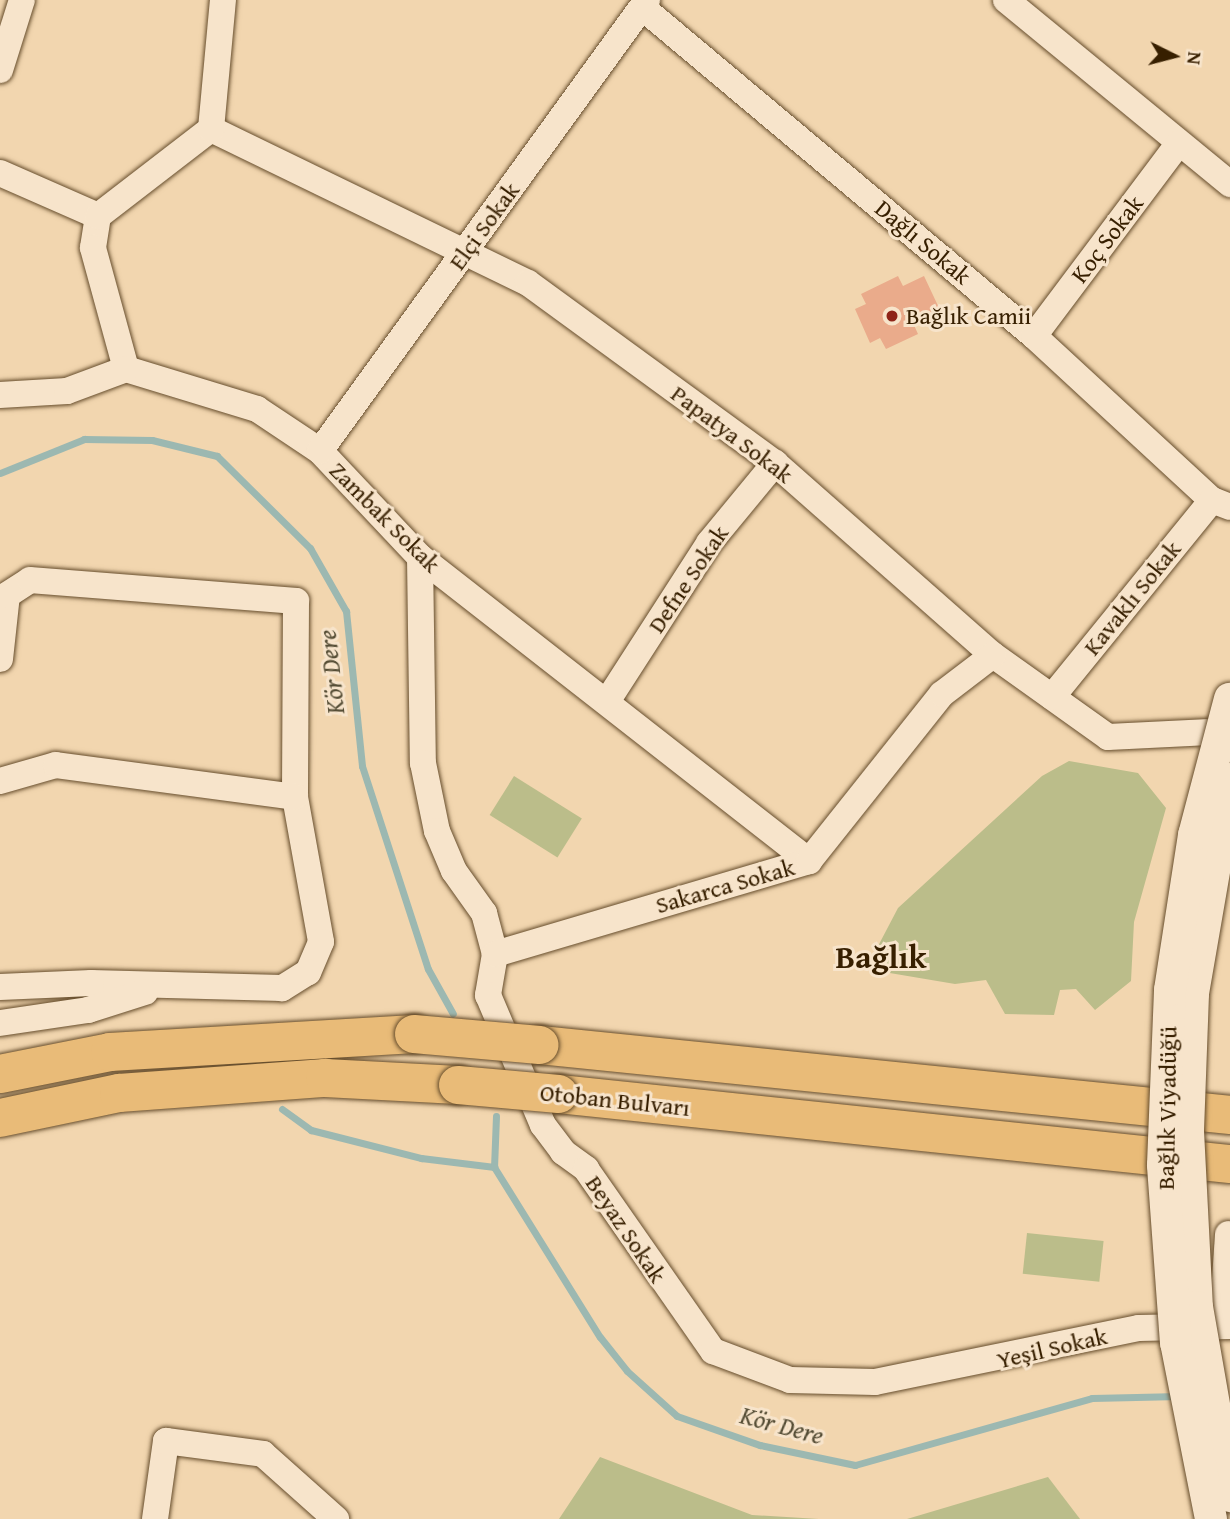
<!DOCTYPE html>
<html>
<head>
<meta charset="utf-8">
<style>
	body { margin:0 }
	#map { position:relative; width:1230px; height:1519px; overflow:hidden; background:#f2d6af; font-family:"Gentium Book Plus",serif }
	div>[style] { position:absolute }
	[style*='--x'] { left:calc(var(--x)*1px); top:calc(var(--y)*1px); width:calc(var(--w)*1px); rotate:calc(var(--a)*1deg) }
	.green>* { inset:0; background:#bbbd8a; transform-origin:0 0 }
	.stream>* { height:7px; margin:-3.5px; padding:0 3.5px; transform-origin:3.5px; border-radius:3.5px; background:#9cb8b1 }
	.building>* { inset:0; background:#eaab8b }
	.roads { filter:drop-shadow(0 0 2px #664d2c) drop-shadow(0 0 2px #664d2c) }
	.minor>* { height:26px; margin:-13px; padding:0 13px; transform-origin:13px; border-radius:13px; background:#f7e4cb }
	.trunk>* { height:38px; margin:-19px; padding:0 19px; transform-origin:19px; border-radius:19px; background:#e9bb78 }
	.bridges { filter:drop-shadow(0 0 2px #664d2c) drop-shadow(0 0 2px #664d2c) }
	.tertiary-bridge>* { height:32px; margin:-16px; padding:0 16px; transform-origin:16px; border-radius:16px; background:#f7e4cb }
	.trunk-bridge>* { height:38px; margin:-19px; padding:0 19px; transform-origin:19px; border-radius:19px; background:#e9bb78 }
	.dots>* { width:19px; height:19px; translate:-50% -50%; box-sizing:border-box; border:4px solid #f7e4cb; border-radius:50% }
	span { translate:-50% -50%; white-space:nowrap; text-align:center; line-height:1.15; -webkit-text-stroke:6px #f7e4cb; paint-order:stroke }
	.street-label { font-size:24px; color:#371f00 }
	.poi-label { font-size:24px; color:#371f00 }
	.left { translate:0 -50%; text-align:left }
	.water-label { font-size:26px; color:#554d35; font-style:italic }
	.district-label { font-size:32px; color:#371f00; font-weight:700 }
	.north { position:absolute; left:1139px; top:21px; width:70px; height:70px; -webkit-text-stroke:5px #f7e4cb; paint-order:stroke; rotate:96deg; font-size:19px; font-weight:700; line-height:28px; text-align:center; color:#371f00 }
	.north::after { content:''; display:block; margin:auto; width:24px; height:32px; background:#371f00; clip-path:polygon(50% 0,100% 100%,50% 72%,0 100%) }
</style>
</head>
<body>
<div id="map">
	<div class="green">
		<div style="clip-path:polygon(1069px 761px,1138px 773px,1166px 808px,1134px 922px,1131px 981px,1095px 1010px,1076px 989px,1060px 990px,1054px 1015px,1005px 1014px,986px 980px,955px 984px,866px 969px,898px 908px,1042px 776px)"></div>
		<div style="left:514px;top:776px;width:80px;height:46px;rotate:32deg"></div>
		<div style="left:1027px;top:1233px;width:77px;height:41px;rotate:6deg"></div>
		<div style="clip-path:polygon(600px 1457px,752px 1515px,819px 1519px,559px 1519px)"></div>
		<div style="clip-path:polygon(1048px 1477px,1080px 1519px,907px 1519px)"></div>
	</div>
	<div class="stream">
		<div style="--x:0;--y:473;--w:91;--a:-22"></div>
		<div style="--x:84;--y:439;--w:68;--a:0.8"></div>
		<div style="--x:152;--y:440;--w:67;--a:13.8"></div>
		<div style="--x:217;--y:456;--w:131;--a:44.7"></div>
		<div style="--x:310;--y:548;--w:73;--a:60.3"></div>
		<div style="--x:346;--y:611;--w:156;--a:84.1"></div>
		<div style="--x:362;--y:766;--w:213;--a:72"></div>
		<div style="--x:428;--y:969;--w:51;--a:60.9"></div>
		<div style="--x:282;--y:1109;--w:36;--a:36"></div>
		<div style="--x:311;--y:1130;--w:114;--a:14.3"></div>
		<div style="--x:421;--y:1158;--w:74;--a:7"></div>
		<div style="--x:496;--y:1116;--w:51;--a:92.2"></div>
		<div style="--x:494;--y:1167;--w:200;--a:58.1"></div>
		<div style="--x:600;--y:1337;--w:43;--a:51.5"></div>
		<div style="--x:627;--y:1371;--w:67;--a:42"></div>
		<div style="--x:677;--y:1416;--w:88;--a:19.3"></div>
		<div style="--x:760;--y:1445;--w:97;--a:11.9"></div>
		<div style="--x:855;--y:1465;--w:246;--a:-15.8"></div>
		<div style="--x:1092;--y:1398;--w:88;--a:-1.3"></div>
	</div>
	<div class="building">
		<div style="clip-path:polygon(898px 276px,903px 286px,924px 276px,940px 310px,913px 323px,918px 334px,886px 349px,880px 338px,870px 343px,855px 309px,866px 304px,861px 294px)"></div>
	</div>
	<div class="roads">
		<div class="minor">
			<div style="--x:1006;--y:0;--w:290;--a:39.4"></div>
			<div style="--x:643;--y:8;--w:510;--a:39.99"></div>
			<div style="--x:1034;--y:336;--w:242;--a:42.7"></div>
			<div style="--x:1212;--y:500;--w:19;--a:21"></div>
			<div style="--x:0;--y:70;--w:73;--a:-72.6"></div>
			<div style="--x:211;--y:129;--w:352;--a:25.9"></div>
			<div style="--x:528;--y:283;--w:306;--a:36.1"></div>
			<div style="--x:775;--y:463;--w:290;--a:41.4"></div>
			<div style="--x:993;--y:655;--w:141;--a:35.5"></div>
			<div style="--x:1108;--y:737;--w:122;--a:-2.8"></div>
			<div style="--x:0;--y:173;--w:107;--a:23.7"></div>
			<div style="--x:98;--y:216;--w:32;--a:99"></div>
			<div style="--x:93;--y:248;--w:125;--a:74.7"></div>
			<div style="--x:126;--y:369;--w:137;--a:17"></div>
			<div style="--x:257;--y:409;--w:76;--a:33.7"></div>
			<div style="--x:320;--y:451;--w:146;--a:46.7"></div>
			<div style="--x:420;--y:557;--w:494;--a:38"></div>
			<div style="--x:98;--y:216;--w:143;--a:-37.6"></div>
			<div style="--x:211;--y:129;--w:130;--a:-84.7"></div>
			<div style="--x:1034;--y:336;--w:241;--a:-53.1"></div>
			<div style="--x:0;--y:395;--w:67;--a:-3.4"></div>
			<div style="--x:67;--y:391;--w:63;--a:-20.4"></div>
			<div style="--x:320;--y:451;--w:557;--a:-54.06"></div>
			<div style="--x:420;--y:557;--w:206;--a:89.2"></div>
			<div style="--x:423;--y:763;--w:69;--a:78.4"></div>
			<div style="--x:437;--y:831;--w:43;--a:67"></div>
			<div style="--x:454;--y:871;--w:52;--a:54.5"></div>
			<div style="--x:484;--y:913;--w:42;--a:75"></div>
			<div style="--x:495;--y:954;--w:42;--a:99.7"></div>
			<div style="--x:488;--y:995;--w:141;--a:67.1"></div>
			<div style="--x:543;--y:1125;--w:34;--a:53"></div>
			<div style="--x:563;--y:1152;--w:29;--a:36"></div>
			<div style="--x:586;--y:1169;--w:222;--a:55.1"></div>
			<div style="--x:713;--y:1351;--w:82;--a:20.6"></div>
			<div style="--x:790;--y:1380;--w:85;--a:1.3"></div>
			<div style="--x:875;--y:1382;--w:269;--a:-11.6"></div>
			<div style="--x:1139;--y:1328;--w:91;--a:-1.3"></div>
			<div style="--x:0;--y:659;--w:64;--a:-83.8"></div>
			<div style="--x:7;--y:595;--w:27;--a:-33"></div>
			<div style="--x:30;--y:580;--w:267;--a:4.5"></div>
			<div style="--x:296;--y:601;--w:196;--a:90.3"></div>
			<div style="--x:295;--y:797;--w:147;--a:79.8"></div>
			<div style="--x:321;--y:942;--w:33;--a:113"></div>
			<div style="--x:308;--y:972;--w:31;--a:148"></div>
			<div style="--x:282;--y:988;--w:191;--a:-178.5"></div>
			<div style="--x:91;--y:983;--w:91;--a:177.5"></div>
			<div style="--x:1052;--y:697;--w:254;--a:-50.9"></div>
			<div style="--x:608;--y:700;--w:187;--a:-57.2"></div>
			<div style="--x:709;--y:543;--w:104;--a:-50.5"></div>
			<div style="--x:0;--y:781;--w:58;--a:-15.9"></div>
			<div style="--x:56;--y:765;--w:241;--a:7.6"></div>
			<div style="--x:495;--y:954;--w:327;--a:-16.5"></div>
			<div style="--x:809;--y:861;--w:213;--a:-51.5"></div>
			<div style="--x:942;--y:694;--w:64;--a:-37.4"></div>
			<div style="--x:0;--y:1023;--w:89;--a:-8.4"></div>
			<div style="--x:88;--y:1010;--w:60;--a:-17.5"></div>
			<div style="--x:1222;--y:1323;--w:89;--a:-86.1"></div>
			<div style="--x:155;--y:1519;--w:79;--a:-82"></div>
			<div style="--x:166;--y:1441;--w:98;--a:7.6"></div>
			<div style="--x:263;--y:1454;--w:98;--a:41.7"></div>
		</div>
		<div class="trunk">
			<div style="--x:540;--y:1045;--w:694;--a:5.79"></div>
			<div style="--x:0;--y:1074;--w:112;--a:-11.3"></div>
			<div style="--x:110;--y:1052;--w:305;--a:-3.4"></div>
			<div style="--x:559;--y:1094;--w:675;--a:5.96"></div>
			<div style="--x:0;--y:1118;--w:122;--a:-11.9"></div>
			<div style="--x:119;--y:1093;--w:207;--a:-4.2"></div>
			<div style="--x:325;--y:1078;--w:133;--a:3"></div>
		</div>
	</div>
	<div class="bridges">
		<div class="tertiary-bridge">
			<div style="--x:1230;--y:779;--w:218;--a:99.8"></div>
			<div style="--x:1193;--y:994;--w:137;--a:92.1"></div>
			<div style="--x:1188;--y:1131;--w:176;--a:87.1"></div>
			<div style="--x:1197;--y:1307;--w:192;--a:80.1"></div>
			<div style="--x:1211;--y:1519;--w:179;--a:-101.2"></div>
			<div style="--x:1176;--y:1343;--w:178;--a:-94.2"></div>
			<div style="--x:1163;--y:1165;--w:175;--a:-87.7"></div>
			<div style="--x:1170;--y:990;--w:157;--a:-81.2"></div>
			<div style="--x:1194;--y:835;--w:141;--a:-75.2"></div>
		</div>
		<div class="trunk-bridge">
			<div style="--x:414;--y:1034;--w:126;--a:5"></div>
			<div style="--x:458;--y:1085;--w:101;--a:5.1"></div>
		</div>
	</div>
	<div class="dots">
		<div style="left:892px;top:316px;background:#8f2418"></div>
	</div>
	<div class="street-label">
		<span style="left:484px;top:226px;rotate:-54deg">Elçi Sokak</span>
		<span style="left:1107px;top:239px;rotate:-53deg">Koç Sokak</span>
		<span style="left:923px;top:242px;rotate:40deg">Dağlı Sokak</span>
		<span style="left:732px;top:434px;rotate:37deg">Papatya Sokak</span>
		<span style="left:385px;top:517px;rotate:45deg">Zambak Sokak</span>
		<span style="left:688px;top:579px;rotate:-56deg">Defne Sokak</span>
		<span style="left:1132px;top:598px;rotate:-51deg">Kavaklı Sokak</span>
		<span style="left:725px;top:886px;rotate:-16deg">Sakarca Sokak</span>
		<span style="left:615px;top:1100px;rotate:6deg">Otoban Bulvarı</span>
		<span style="left:1167px;top:1108px;rotate:-89deg">Bağlık Viyadüğü</span>
		<span style="left:626px;top:1229px;rotate:56deg">Beyaz Sokak</span>
		<span style="left:1052px;top:1348px;rotate:-13deg">Yeşil Sokak</span>
	</div>
	<div class="poi-label">
		<span class="left" style="left:906px;top:316px">Bağlık Camii</span>
	</div>
	<div class="water-label">
		<span style="left:331px;top:672px;rotate:-96deg">Kör Dere</span>
		<span style="left:782px;top:1425px;rotate:15deg">Kör Dere</span>
	</div>
	<div class="district-label">
		<span style="left:881px;top:957px">Bağlık</span>
	</div>
	<div class="north">N</div>
</div>
</body>
</html>
